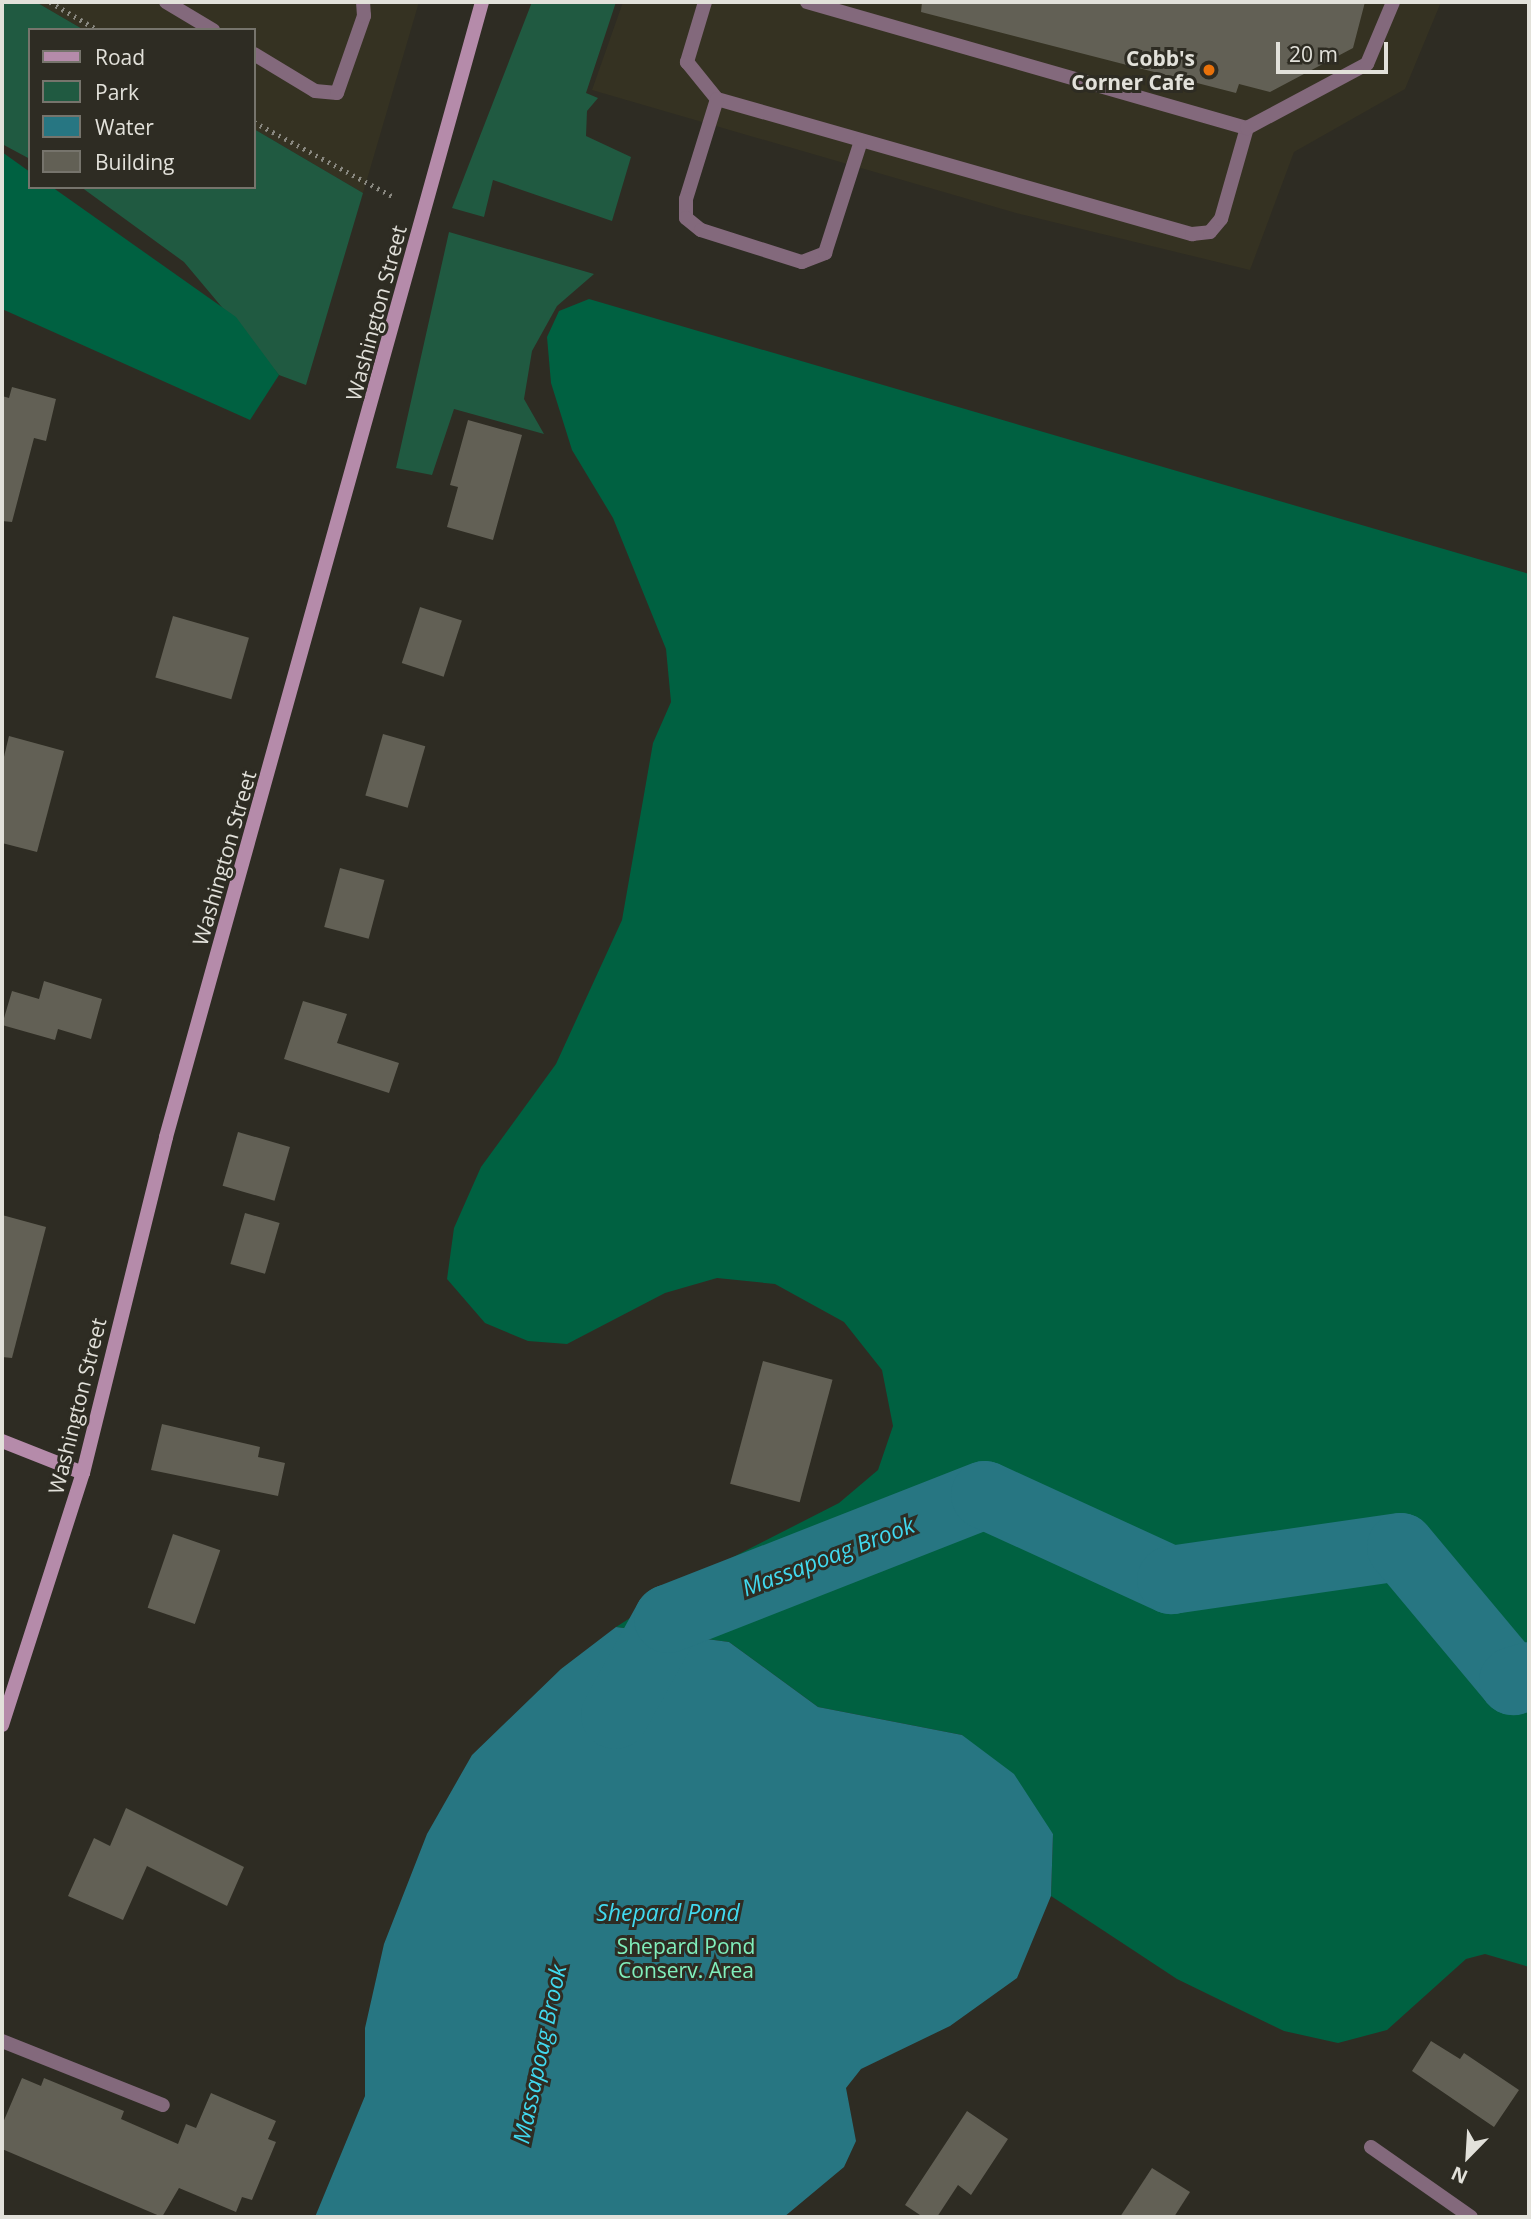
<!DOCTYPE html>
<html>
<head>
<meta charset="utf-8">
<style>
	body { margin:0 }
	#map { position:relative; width:1531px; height:2219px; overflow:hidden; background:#2e2c23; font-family:"Open Sans",sans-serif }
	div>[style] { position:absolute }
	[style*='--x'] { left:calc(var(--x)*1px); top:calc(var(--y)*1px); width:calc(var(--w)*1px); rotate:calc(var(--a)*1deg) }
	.built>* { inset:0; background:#353222 }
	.green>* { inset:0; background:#205a41 }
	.forest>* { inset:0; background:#006141 }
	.water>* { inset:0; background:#277682 }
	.river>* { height:68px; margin:-34px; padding:0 34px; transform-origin:34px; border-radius:34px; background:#277682 }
	.building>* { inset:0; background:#626055; transform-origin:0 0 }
	.path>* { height:4.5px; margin-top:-2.25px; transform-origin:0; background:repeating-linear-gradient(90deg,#898880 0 2px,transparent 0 7px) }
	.lane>* { height:14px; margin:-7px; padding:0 7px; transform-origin:7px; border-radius:7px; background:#83697c }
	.street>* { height:14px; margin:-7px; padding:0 7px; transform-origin:7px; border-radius:7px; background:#83697c }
	.secondary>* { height:14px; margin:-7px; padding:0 7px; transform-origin:7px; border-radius:7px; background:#b58baa }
	.dots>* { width:19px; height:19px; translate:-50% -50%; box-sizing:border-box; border:4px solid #2e2c23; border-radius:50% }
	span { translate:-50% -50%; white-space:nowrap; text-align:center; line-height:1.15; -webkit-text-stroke:6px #2e2c23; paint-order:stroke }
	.poi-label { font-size:21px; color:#e2e1da; font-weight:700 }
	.right { translate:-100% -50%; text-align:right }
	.street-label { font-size:21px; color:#e2e1da }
	.park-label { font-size:21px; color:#80efbc }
	.water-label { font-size:23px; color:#41d9ef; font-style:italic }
	.frame { position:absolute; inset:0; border:4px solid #e2e1da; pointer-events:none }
	.legend { position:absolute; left:28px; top:28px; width:228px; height:161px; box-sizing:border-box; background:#2e2c23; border:2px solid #76746c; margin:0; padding:9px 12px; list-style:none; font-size:21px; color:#e2e1da }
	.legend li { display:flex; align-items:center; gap:14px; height:35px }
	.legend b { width:35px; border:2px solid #76746c }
	.north { position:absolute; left:1433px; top:2121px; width:70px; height:70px; -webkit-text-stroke:5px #2e2c23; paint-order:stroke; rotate:204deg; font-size:19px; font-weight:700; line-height:28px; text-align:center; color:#e2e1da }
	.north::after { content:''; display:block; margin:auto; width:24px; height:32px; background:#e2e1da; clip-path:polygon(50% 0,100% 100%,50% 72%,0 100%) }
	.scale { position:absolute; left:1276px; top:42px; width:112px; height:32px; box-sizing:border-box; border:4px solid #e2e1da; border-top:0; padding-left:9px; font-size:21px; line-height:24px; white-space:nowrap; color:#e2e1da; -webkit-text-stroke:5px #2e2c23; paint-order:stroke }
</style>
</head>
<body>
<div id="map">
	<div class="built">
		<div style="clip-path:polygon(36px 2px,419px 2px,363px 193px,254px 129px,254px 30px,84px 30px)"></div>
		<div style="clip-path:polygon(623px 2px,1441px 2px,1405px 89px,1294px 152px,1250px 270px,1016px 213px,592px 90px)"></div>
	</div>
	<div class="green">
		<div style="clip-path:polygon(2px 2px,36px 2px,84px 30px,30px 30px,30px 159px,2px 144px)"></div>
		<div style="clip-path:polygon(532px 2px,616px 2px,586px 93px,598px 98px,587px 111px,586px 136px,631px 157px,612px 221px,493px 180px,484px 217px,452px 208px)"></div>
		<div style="clip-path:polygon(254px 129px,363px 193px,306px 385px,279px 375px,184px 262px,81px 187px,254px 187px)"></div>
		<div style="clip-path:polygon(449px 232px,594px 274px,557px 306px,532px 351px,524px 399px,544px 434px,454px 409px,432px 475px,396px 468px)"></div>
	</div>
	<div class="forest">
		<div style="clip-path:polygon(2px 152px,30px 172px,30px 187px,52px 187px,236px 317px,279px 375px,250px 420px,2px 309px)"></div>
		<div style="clip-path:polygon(589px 299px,1529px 574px,1529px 1967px,1485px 1954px,1466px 1959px,1387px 2030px,1338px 2043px,1284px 2031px,1177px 1979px,1051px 1896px,1053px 1834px,962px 1735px,818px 1707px,729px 1642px,616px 1627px,696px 1576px,839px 1503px,878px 1470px,893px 1426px,882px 1370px,844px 1322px,775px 1284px,717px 1278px,665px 1293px,567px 1344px,528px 1341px,485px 1323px,447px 1279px,454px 1228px,481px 1167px,556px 1064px,622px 920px,653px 743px,671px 702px,666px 649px,613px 518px,572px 450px,551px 383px,547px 337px,559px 311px)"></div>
	</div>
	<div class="water">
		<div style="clip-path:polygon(616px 1627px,729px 1642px,818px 1707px,962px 1735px,1014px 1774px,1053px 1834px,1051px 1896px,1017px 1978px,950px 2026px,861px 2069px,846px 2088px,856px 2141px,844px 2167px,784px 2217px,315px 2217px,365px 2096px,365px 2028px,384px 1944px,427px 1834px,472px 1755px,561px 1669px)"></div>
	</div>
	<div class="river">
		<div style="--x:615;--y:1715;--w:110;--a:-61.1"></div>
		<div style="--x:668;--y:1619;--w:340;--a:-21.4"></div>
		<div style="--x:985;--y:1495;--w:205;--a:24.6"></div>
		<div style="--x:1171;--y:1580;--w:232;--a:-8.2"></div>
		<div style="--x:1401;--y:1547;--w:175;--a:50.1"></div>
		<div style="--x:1513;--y:1681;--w:17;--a:-17"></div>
	</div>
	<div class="building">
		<div style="clip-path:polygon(922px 2px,1365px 2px,1353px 48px,1270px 92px,1239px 84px,1236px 93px,921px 12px)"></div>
		<div style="clip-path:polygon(12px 387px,56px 399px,46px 441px,34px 438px,12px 522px,2px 521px,2px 396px,9px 398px)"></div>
		<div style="clip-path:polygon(468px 420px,522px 435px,493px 540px,447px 527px,458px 487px,450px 485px)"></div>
		<div style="left:420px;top:607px;width:44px;height:59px;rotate:18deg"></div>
		<div style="left:173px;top:616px;width:79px;height:64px;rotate:16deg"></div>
		<div style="left:383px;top:734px;width:44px;height:64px;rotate:16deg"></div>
		<div style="clip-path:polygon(9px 736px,64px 751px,37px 852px,2px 843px,2px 765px)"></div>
		<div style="left:340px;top:868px;width:46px;height:61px;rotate:15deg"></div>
		<div style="clip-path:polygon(44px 981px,102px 999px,91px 1039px,58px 1029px,55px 1040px,2px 1025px,12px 991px,39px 999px)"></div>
		<div style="clip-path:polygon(303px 1001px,347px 1014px,337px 1043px,399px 1063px,389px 1093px,284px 1059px)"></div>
		<div style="left:238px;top:1132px;width:54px;height:56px;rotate:16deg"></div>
		<div style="left:245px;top:1213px;width:36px;height:53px;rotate:16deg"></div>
		<div style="clip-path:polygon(2px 1215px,46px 1227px,12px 1358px,2px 1357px)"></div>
		<div style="left:763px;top:1361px;width:72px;height:127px;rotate:15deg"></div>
		<div style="clip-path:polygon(162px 1424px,260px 1447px,258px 1457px,285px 1463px,278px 1496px,151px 1470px)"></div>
		<div style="left:173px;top:1534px;width:50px;height:78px;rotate:19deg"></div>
		<div style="clip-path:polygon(126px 1808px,244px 1867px,227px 1906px,147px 1866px,123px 1920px,68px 1896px,94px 1838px,110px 1846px)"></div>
		<div style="clip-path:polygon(1431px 2041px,1460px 2059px,1464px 2053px,1519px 2090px,1494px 2127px,1412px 2071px)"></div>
		<div style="clip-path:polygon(22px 2078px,41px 2086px,44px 2078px,124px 2111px,121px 2119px,178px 2144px,186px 2124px,196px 2128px,211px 2093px,276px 2121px,268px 2139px,276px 2142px,252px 2200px,242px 2197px,236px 2212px,179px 2188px,162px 2217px,2px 2149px,2px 2125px)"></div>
		<div style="clip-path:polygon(967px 2111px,1008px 2139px,971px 2195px,958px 2185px,937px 2217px,923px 2217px,905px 2205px)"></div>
		<div style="clip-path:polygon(1152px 2168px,1190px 2192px,1174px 2217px,1120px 2217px)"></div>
	</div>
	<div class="path">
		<div style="--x:50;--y:2;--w:56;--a:30.3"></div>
		<div style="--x:254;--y:122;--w:157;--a:28.2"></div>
	</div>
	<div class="lane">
		<div style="--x:166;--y:2;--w:55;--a:30.8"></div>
		<div style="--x:705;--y:2;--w:63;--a:106.7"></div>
		<div style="--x:687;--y:62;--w:48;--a:51"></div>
		<div style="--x:717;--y:99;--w:494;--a:15.9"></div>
		<div style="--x:1192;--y:234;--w:18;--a:-6"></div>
		<div style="--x:1210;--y:232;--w:17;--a:-50"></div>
		<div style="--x:1221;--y:219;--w:95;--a:-74.1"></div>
		<div style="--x:807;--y:2;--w:458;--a:16"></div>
		<div style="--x:1247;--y:128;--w:136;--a:-28.1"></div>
		<div style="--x:1367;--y:64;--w:67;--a:-67.2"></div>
		<div style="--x:254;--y:54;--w:71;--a:31.2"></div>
		<div style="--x:315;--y:91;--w:22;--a:5"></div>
		<div style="--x:337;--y:93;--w:82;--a:-70.7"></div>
		<div style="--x:364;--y:16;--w:14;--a:-94"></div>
		<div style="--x:717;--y:99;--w:105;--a:107.2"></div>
		<div style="--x:686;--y:199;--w:19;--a:90"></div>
		<div style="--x:686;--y:218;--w:19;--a:39"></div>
		<div style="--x:701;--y:230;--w:106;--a:17.6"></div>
		<div style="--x:802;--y:262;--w:25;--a:-21"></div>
		<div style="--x:825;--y:253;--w:118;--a:-72.2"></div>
		<div style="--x:2;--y:2041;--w:173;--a:21.7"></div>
	</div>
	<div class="street">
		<div style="--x:1371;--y:2147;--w:122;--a:35"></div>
	</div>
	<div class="secondary">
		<div style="--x:2;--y:1441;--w:87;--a:21.6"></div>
		<div style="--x:2;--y:1725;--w:265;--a:-72.2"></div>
		<div style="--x:83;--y:1473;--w:346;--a:-76.1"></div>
		<div style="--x:166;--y:1137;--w:1178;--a:-74.44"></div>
	</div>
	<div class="dots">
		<div style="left:1209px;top:70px;background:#e8710a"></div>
	</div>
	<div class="poi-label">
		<span class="right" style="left:1195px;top:70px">Cobb's<br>Corner Cafe</span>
	</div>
	<div class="street-label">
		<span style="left:376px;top:313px;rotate:-75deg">Washington Street</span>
		<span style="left:224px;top:858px;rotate:-74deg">Washington Street</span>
		<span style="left:77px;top:1406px;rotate:-76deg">Washington Street</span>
	</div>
	<div class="park-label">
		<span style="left:686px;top:1958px">Shepard Pond<br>Conserv. Area</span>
	</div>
	<div class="water-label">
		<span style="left:828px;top:1556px;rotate:-21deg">Massapoag Brook</span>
		<span style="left:668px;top:1912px">Shepard Pond</span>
		<span style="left:539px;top:2054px;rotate:-78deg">Massapoag Brook</span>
	</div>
	<div class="frame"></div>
	<ul class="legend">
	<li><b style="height:9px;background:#b58baa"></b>Road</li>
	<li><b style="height:19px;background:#205a41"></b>Park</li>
	<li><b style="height:19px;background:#277682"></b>Water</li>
	<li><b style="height:19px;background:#626055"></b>Building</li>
	</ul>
	<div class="north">N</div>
	<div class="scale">20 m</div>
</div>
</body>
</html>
